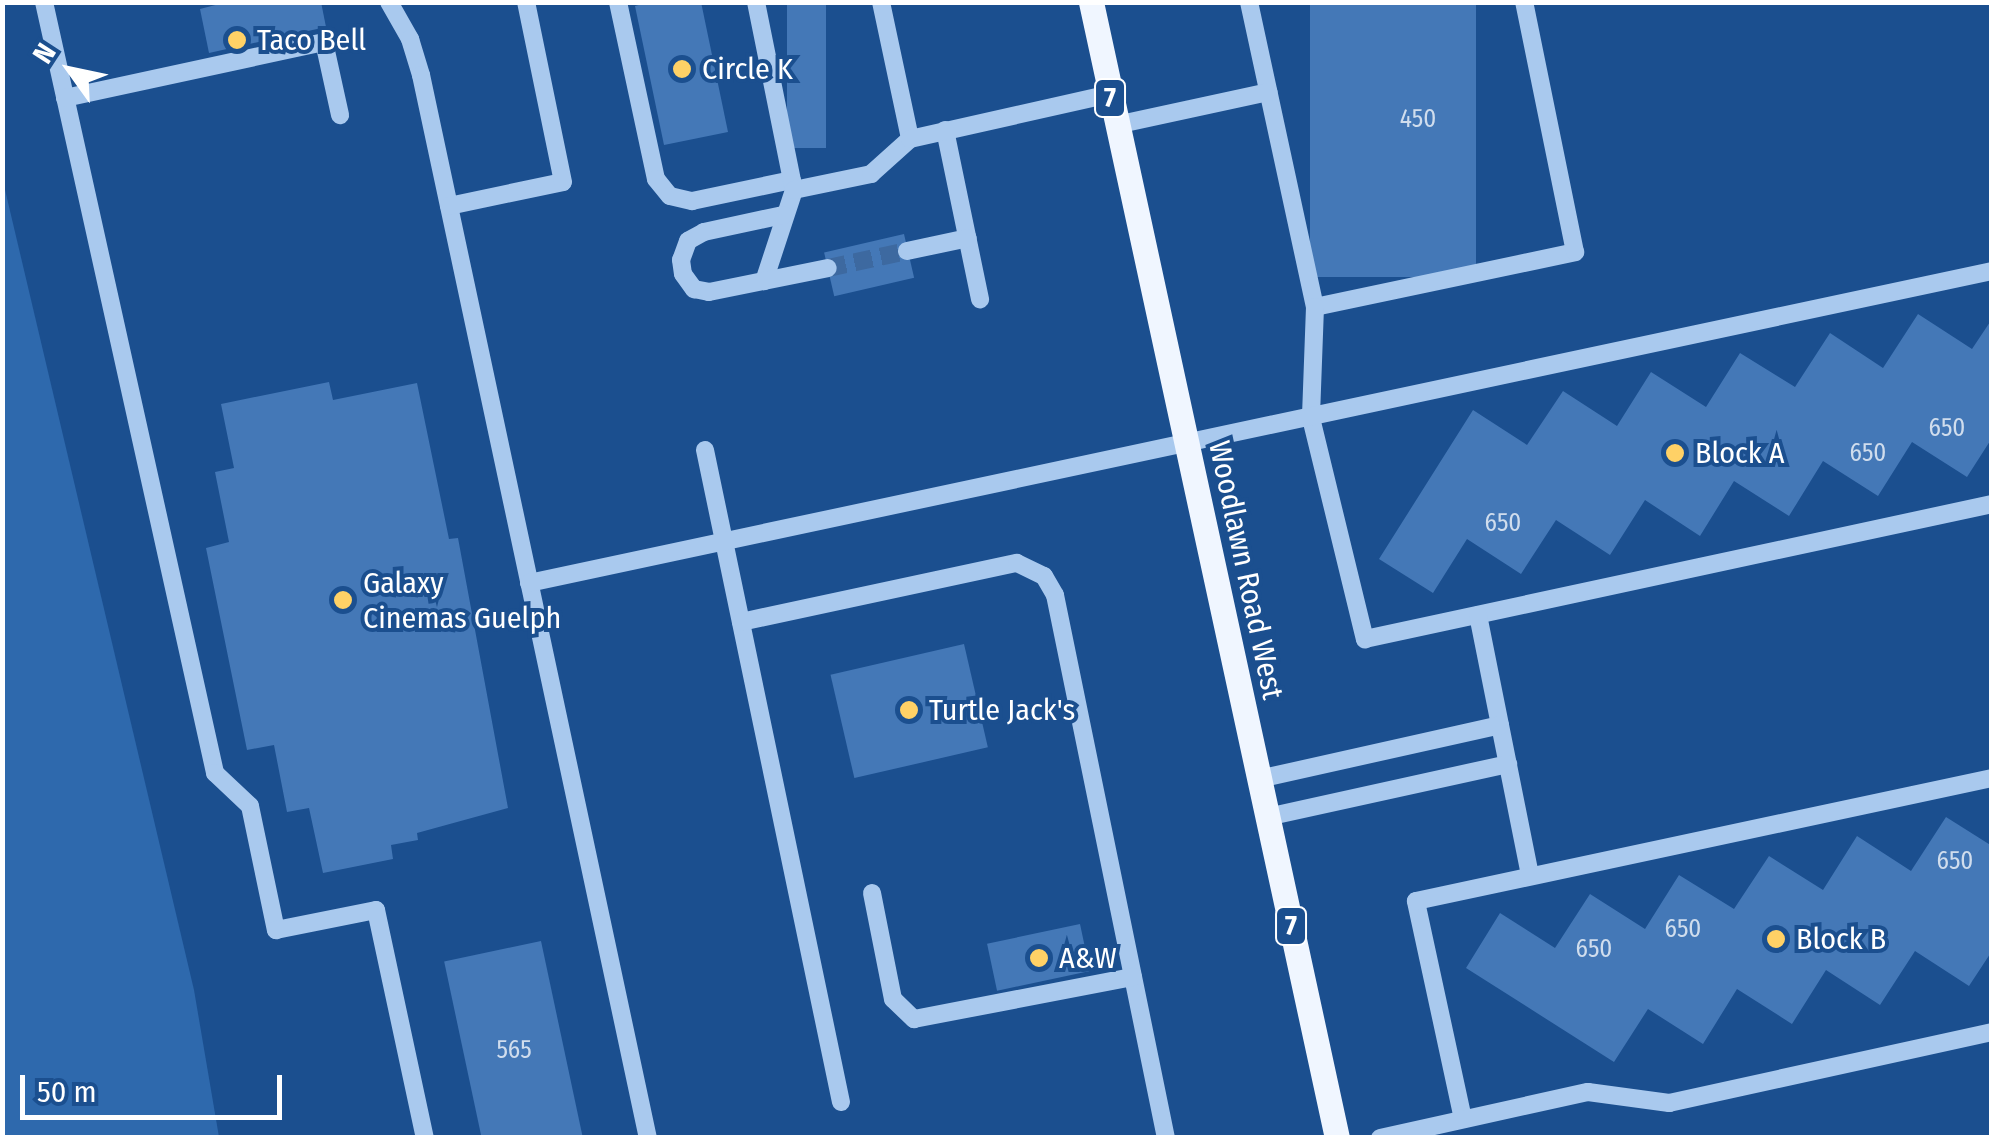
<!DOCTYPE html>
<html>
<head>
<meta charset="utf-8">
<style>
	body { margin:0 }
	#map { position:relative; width:1994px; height:1140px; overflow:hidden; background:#1b4f8f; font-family:"Fira Sans Condensed",sans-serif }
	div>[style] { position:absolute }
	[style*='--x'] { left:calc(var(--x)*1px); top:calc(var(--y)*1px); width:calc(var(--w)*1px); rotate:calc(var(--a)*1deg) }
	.green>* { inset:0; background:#2e69ad }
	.building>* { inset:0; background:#4478b7; transform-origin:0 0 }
	.minor-tunnel>* { height:18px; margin-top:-9px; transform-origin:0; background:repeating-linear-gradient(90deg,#3d69a0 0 18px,transparent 0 27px) }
	.minor>* { height:18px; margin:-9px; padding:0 9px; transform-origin:9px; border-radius:9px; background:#a9c9ee }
	.major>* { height:25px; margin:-12.5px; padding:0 12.5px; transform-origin:12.5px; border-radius:12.5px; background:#f0f6ff }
	.dots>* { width:28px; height:28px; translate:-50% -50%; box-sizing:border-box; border:5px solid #1b4f8f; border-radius:50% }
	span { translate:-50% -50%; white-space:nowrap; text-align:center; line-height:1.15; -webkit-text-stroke:8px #1b4f8f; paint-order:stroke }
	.number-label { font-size:25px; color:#d0dded }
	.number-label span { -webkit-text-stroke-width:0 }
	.shield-label span { padding:2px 8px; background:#1b4f8f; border:2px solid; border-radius:8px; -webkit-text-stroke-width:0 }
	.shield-label { font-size:28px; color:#fff; font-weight:700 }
	.poi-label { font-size:30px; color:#fff }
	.left { translate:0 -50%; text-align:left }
	.street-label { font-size:30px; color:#fff }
	.frame { position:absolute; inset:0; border:5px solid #fff; pointer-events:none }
	.north { position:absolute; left:20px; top:20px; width:100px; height:100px; -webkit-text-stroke:8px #1b4f8f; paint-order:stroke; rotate:303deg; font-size:28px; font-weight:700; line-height:40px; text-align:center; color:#fff }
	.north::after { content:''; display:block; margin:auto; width:35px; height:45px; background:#fff; clip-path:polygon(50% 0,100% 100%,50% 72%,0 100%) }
	.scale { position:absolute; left:20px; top:1075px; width:262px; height:45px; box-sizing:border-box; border:5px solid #fff; border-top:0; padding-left:12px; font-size:30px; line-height:35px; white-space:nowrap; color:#fff; -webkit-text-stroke:8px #1b4f8f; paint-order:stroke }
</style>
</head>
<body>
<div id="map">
	<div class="green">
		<div style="clip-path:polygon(2px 177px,194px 990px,219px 1137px,3px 1137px)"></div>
	</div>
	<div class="building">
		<div style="clip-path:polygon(227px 2px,321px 2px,326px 27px,209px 53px,200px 9px)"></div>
		<div style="clip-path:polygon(650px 2px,701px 2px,728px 132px,664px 145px,635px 6px)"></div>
		<div style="left:787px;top:2px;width:39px;height:146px"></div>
		<div style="left:1310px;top:2px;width:166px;height:275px"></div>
		<div style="left:904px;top:234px;width:45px;height:82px;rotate:77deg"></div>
		<div style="clip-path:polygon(1918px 314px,1972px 349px,1992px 319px,1992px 438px,1967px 477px,1912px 442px,1878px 496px,1823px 461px,1789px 516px,1734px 481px,1700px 536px,1645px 500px,1610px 555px,1556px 520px,1521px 574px,1467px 539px,1433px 593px,1379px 559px,1473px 410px,1527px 445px,1563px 391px,1617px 426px,1651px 372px,1706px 407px,1740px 353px,1795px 387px,1830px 333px,1883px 368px)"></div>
		<div style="clip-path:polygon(329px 382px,333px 400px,417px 383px,449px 539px,458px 538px,508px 808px,417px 833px,418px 840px,391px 845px,393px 859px,323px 873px,309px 808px,287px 812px,274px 745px,247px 750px,206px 548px,229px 542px,215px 472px,234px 468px,221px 404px)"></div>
		<div style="left:964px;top:644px;width:106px;height:137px;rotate:77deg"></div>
		<div style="clip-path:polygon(1946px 817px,1992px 846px,1992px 951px,1969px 986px,1915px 951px,1880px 1005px,1826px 970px,1792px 1024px,1737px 989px,1703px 1044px,1648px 1009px,1614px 1062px,1466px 968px,1500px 913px,1555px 948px,1590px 894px,1645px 929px,1679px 875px,1734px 909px,1769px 856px,1823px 890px,1857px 836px,1911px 871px)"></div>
		<div style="left:1080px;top:924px;width:48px;height:95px;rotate:78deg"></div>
		<div style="left:541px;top:941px;width:202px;height:99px;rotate:78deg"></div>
	</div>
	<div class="minor-tunnel">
		<div style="--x:828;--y:268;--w:81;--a:-12.1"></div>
	</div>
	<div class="minor">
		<div style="--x:44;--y:2;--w:790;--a:77.49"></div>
		<div style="--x:215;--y:773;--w:48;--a:43.3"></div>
		<div style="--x:250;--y:806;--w:127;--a:78.2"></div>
		<div style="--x:276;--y:930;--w:102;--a:-11.3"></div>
		<div style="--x:376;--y:910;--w:233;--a:77.9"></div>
		<div style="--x:389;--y:2;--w:43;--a:60.4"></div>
		<div style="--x:410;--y:39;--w:38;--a:73"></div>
		<div style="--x:421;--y:75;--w:1087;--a:77.95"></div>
		<div style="--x:618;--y:2;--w:181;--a:77.9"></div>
		<div style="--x:656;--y:179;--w:22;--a:51"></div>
		<div style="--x:670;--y:196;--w:23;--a:13"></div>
		<div style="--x:692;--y:201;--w:102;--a:-11.9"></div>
		<div style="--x:756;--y:2;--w:192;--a:78.6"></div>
		<div style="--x:794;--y:190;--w:96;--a:108.2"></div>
		<div style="--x:881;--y:2;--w:140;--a:78"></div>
		<div style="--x:1249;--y:2;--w:312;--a:77.8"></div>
		<div style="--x:1315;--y:307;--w:266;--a:-11.9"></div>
		<div style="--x:1575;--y:252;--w:255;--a:-101.5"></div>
		<div style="--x:65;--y:98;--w:265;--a:-12.2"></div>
		<div style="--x:324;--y:42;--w:75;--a:77.6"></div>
		<div style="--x:1116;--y:125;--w:156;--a:-12.2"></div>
		<div style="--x:945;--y:130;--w:173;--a:78.3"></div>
		<div style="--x:794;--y:190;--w:79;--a:-11.7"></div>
		<div style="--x:871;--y:174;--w:52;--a:-41.9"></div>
		<div style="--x:910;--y:139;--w:205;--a:-12.7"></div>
		<div style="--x:449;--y:206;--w:116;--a:-11.9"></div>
		<div style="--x:563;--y:182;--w:184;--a:-101.6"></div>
		<div style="--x:783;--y:215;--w:81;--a:167.9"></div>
		<div style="--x:704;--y:232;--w:18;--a:151"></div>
		<div style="--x:688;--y:241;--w:20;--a:110"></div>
		<div style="--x:681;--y:260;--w:14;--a:82"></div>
		<div style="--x:683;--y:274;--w:19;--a:54"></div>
		<div style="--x:694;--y:289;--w:15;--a:11"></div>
		<div style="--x:709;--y:292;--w:121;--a:-11.4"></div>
		<div style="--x:907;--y:251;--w:62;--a:-12"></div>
		<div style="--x:1315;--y:307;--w:111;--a:92.1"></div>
		<div style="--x:1311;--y:418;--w:228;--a:76.3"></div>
		<div style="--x:1365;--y:639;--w:641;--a:-12.15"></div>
		<div style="--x:705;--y:450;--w:666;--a:78.22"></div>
		<div style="--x:529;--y:583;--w:1496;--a:-12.04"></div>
		<div style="--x:1478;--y:615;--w:266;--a:78.7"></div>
		<div style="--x:741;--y:622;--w:282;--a:-12.1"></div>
		<div style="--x:1017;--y:563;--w:30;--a:26"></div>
		<div style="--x:1044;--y:576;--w:22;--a:60"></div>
		<div style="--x:1055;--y:595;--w:554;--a:78.45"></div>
		<div style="--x:1259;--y:779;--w:247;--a:-12.6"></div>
		<div style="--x:1267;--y:817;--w:247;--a:-12.4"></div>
		<div style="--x:872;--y:893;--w:108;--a:78.8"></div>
		<div style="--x:893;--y:999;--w:29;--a:44"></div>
		<div style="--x:914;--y:1019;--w:223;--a:-10.9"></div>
		<div style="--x:1463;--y:1119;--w:223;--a:-102.2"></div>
		<div style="--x:1416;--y:901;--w:589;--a:-12.05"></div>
		<div style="--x:1380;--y:1138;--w:213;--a:-12.5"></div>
		<div style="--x:1588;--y:1092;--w:82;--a:7.7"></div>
		<div style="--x:1669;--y:1103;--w:331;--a:-12.4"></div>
	</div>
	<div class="major">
		<div style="--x:1091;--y:2;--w:1162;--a:77.78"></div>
	</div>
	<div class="dots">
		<div style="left:237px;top:40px;background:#ffd166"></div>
		<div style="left:682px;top:69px;background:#ffd166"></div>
		<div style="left:1675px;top:453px;background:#ffd166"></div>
		<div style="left:343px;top:600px;background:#ffd166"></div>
		<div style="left:909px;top:710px;background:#ffd166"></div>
		<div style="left:1776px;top:939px;background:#ffd166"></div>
		<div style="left:1039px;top:958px;background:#ffd166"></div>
	</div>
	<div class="number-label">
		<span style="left:1418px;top:119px">450</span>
		<span style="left:1947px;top:428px">650</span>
		<span style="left:1868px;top:453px">650</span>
		<span style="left:1503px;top:523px">650</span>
		<span style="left:1955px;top:861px">650</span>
		<span style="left:1683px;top:929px">650</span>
		<span style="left:1594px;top:949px">650</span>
		<span style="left:514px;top:1050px">565</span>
	</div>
	<div class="shield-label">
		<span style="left:1110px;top:98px">7</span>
		<span style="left:1291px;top:926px">7</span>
	</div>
	<div class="poi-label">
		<span class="left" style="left:257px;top:40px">Taco Bell</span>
		<span class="left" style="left:702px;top:69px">Circle K</span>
		<span class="left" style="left:1695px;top:453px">Block A</span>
		<span class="left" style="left:363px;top:600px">Galaxy<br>Cinemas Guelph</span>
		<span class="left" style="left:929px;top:710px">Turtle Jack's</span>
		<span class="left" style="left:1796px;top:939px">Block B</span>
		<span class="left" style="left:1059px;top:958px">A&amp;W</span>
	</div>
	<div class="street-label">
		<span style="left:1246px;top:570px;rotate:78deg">Woodlawn Road West</span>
	</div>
	<div class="frame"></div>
	<div class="north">N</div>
	<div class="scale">50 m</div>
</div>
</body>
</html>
